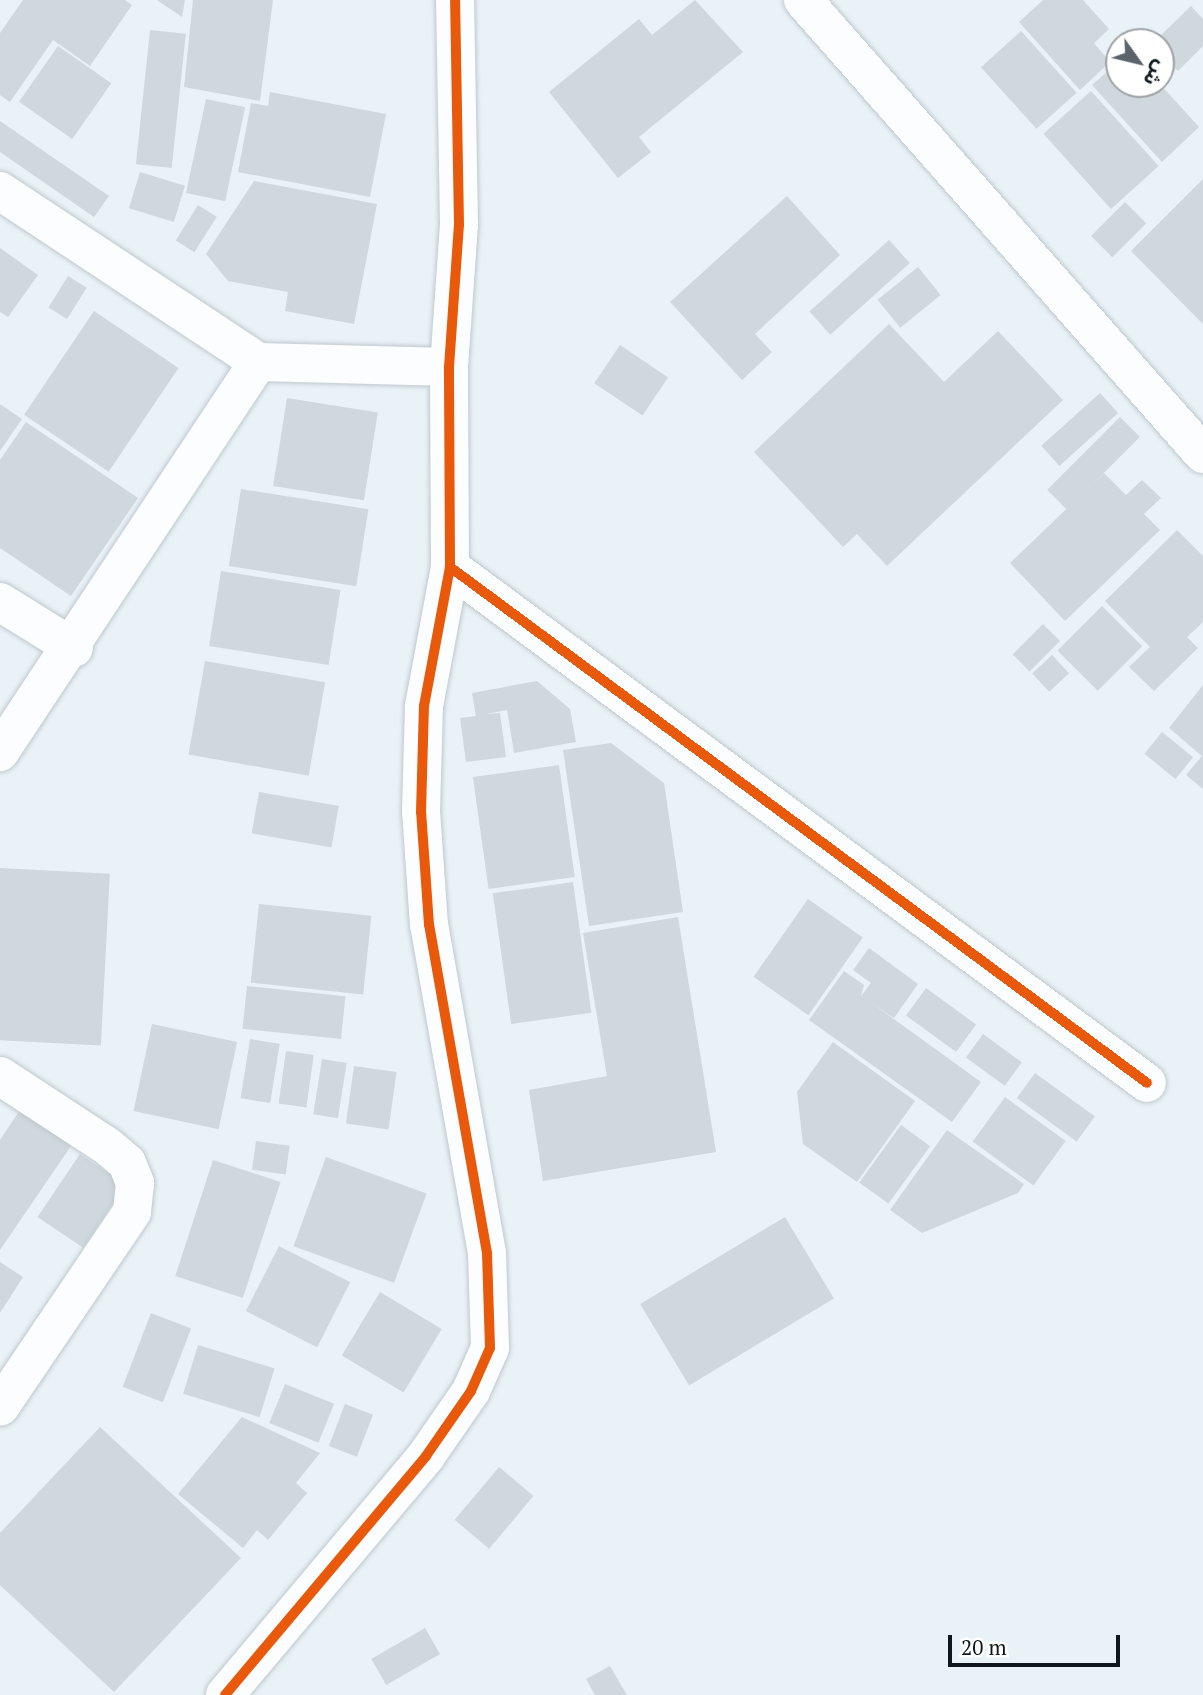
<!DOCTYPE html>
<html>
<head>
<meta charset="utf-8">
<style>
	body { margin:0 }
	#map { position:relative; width:1203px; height:1695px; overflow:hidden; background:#e9f2f7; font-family:"PT Serif","Noto Sans Arabic",serif }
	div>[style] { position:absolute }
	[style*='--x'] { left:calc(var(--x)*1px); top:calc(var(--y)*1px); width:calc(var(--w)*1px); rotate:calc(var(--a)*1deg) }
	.building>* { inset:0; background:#cfd8dd; transform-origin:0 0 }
	.roads { filter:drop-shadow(0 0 2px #bfc8cd) drop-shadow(0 0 2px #bfc8cd) }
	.minor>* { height:38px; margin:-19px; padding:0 19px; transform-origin:19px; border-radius:19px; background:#fcfdfe }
	.tertiary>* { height:38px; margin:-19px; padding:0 19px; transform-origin:19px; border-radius:19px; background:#fcfdfe }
	.cycleway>* { height:10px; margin:-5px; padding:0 5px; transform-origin:5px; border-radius:5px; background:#e8590c }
	span { translate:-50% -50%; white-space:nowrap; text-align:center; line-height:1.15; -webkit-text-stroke:6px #fff; paint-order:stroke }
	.north { position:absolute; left:1105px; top:28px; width:70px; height:70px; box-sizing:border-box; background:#fff; border:2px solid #9fa3a5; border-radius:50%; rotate:124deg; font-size:19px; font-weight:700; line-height:28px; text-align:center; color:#0f181e }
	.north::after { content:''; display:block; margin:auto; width:24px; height:32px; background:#5b646a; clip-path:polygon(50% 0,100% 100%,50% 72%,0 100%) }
	.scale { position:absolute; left:948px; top:1635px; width:172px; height:32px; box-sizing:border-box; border:4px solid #0f181e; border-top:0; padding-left:9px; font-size:21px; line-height:24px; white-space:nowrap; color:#0f181e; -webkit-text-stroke:5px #fff; paint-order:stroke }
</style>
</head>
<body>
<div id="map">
	<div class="building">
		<div style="clip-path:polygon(23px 0,125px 0,132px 5px,90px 66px,53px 40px,10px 102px,0 95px,0 33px)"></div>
		<div style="clip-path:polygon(157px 0,185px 0,182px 17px)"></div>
		<div style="clip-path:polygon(193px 0,273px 0,260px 101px,184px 87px)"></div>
		<div style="clip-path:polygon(695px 0,743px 52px,639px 137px,651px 152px,618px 178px,549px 92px,639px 19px,652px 35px)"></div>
		<div style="clip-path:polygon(1043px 0,1083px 0,1109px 29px,1094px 43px,1110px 62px,1080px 90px,1019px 22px)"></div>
		<div style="clip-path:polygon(1191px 6px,1203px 19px,1203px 46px,1178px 71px,1161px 54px,1161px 42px,1154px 42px)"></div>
		<div style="left:150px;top:30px;width:36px;height:135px;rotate:6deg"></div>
		<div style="left:1021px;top:31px;width:83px;height:54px;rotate:48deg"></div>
		<div style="left:58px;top:46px;width:65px;height:68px;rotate:35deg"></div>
		<div style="clip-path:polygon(1119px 61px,1119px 84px,1160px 84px,1199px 127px,1162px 162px,1092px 85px)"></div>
		<div style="left:1091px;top:91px;width:101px;height:64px;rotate:48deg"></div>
		<div style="clip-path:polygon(270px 92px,386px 114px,370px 197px,238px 172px,251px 103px,268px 106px)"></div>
		<div style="left:206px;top:99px;width:40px;height:96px;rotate:12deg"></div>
		<div style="clip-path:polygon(0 121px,109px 196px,94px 217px,0 152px)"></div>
		<div style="left:140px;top:172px;width:47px;height:38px;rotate:17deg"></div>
		<div style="clip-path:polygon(1203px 179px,1203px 324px,1131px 251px)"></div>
		<div style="clip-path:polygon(254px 181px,377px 204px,354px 324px,285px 311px,288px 292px,228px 281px,206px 254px)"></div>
		<div style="clip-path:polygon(787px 196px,840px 255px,755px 334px,772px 352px,742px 380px,670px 302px)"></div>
		<div style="left:1125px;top:202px;width:30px;height:48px;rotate:45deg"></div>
		<div style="left:198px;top:205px;width:22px;height:42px;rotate:32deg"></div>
		<div style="left:889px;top:240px;width:31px;height:107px;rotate:48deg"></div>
		<div style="clip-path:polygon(0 248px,38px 275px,8px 317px,0 312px)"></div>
		<div style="left:918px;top:267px;width:36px;height:52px;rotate:51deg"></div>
		<div style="left:68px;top:276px;width:22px;height:37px;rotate:32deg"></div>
		<div style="left:94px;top:311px;width:102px;height:125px;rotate:34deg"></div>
		<div style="clip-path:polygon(889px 324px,944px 382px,998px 331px,1063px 400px,887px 566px,857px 534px,843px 547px,754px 452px)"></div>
		<div style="left:620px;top:345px;width:58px;height:46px;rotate:34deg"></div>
		<div style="left:1100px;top:393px;width:27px;height:79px;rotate:48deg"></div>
		<div style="left:287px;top:398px;width:92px;height:89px;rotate:9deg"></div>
		<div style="clip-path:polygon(0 404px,22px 419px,0 451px)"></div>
		<div style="left:1120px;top:417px;width:28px;height:103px;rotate:45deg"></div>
		<div style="clip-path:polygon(26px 422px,138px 498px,71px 596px,0 548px,0 460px)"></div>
		<div style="clip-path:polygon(1104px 473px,1126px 495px,1142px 480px,1161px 498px,1144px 514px,1160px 530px,1065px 621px,1010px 563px)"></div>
		<div style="left:241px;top:489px;width:129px;height:78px;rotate:9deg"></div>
		<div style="clip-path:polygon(1177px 530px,1203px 556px,1203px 622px,1187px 637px,1198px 648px,1154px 691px,1129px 667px,1150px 647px,1105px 601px)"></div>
		<div style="left:221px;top:571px;width:121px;height:76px;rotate:9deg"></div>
		<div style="left:1102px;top:606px;width:57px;height:63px;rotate:45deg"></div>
		<div style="left:1043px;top:624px;width:24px;height:43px;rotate:45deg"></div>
		<div style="left:1052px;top:655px;width:25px;height:27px;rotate:47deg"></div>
		<div style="left:205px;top:661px;width:122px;height:95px;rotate:10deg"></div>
		<div style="clip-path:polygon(537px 681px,570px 709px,576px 742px,514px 753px,507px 710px,486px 714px,500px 713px,506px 757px,466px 762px,460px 718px,476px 716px,472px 693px)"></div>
		<div style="clip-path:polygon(1203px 685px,1203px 789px,1186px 775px,1202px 756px,1169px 728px)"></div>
		<div style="left:1162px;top:732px;width:40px;height:28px;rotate:39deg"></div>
		<div style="clip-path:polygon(611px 743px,664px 783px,683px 912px,589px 926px,563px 750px)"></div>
		<div style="left:559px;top:765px;width:113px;height:87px;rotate:82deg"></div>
		<div style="left:259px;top:792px;width:81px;height:42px;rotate:10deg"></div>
		<div style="left:0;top:868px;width:110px;height:172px;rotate:3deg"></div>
		<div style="left:573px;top:882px;width:132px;height:81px;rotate:82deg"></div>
		<div style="left:808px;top:899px;width:67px;height:95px;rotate:35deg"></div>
		<div style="left:259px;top:904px;width:113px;height:79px;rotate:6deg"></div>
		<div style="clip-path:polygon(678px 917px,716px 1152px,543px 1181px,529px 1090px,607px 1076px,583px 933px)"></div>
		<div style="clip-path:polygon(869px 948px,918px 984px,894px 1018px,873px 1004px,981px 1082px,952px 1122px,809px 1020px,844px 971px,864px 985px,861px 996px,871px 983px,853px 970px)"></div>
		<div style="left:247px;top:986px;width:99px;height:43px;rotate:6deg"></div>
		<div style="left:926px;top:988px;width:62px;height:34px;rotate:36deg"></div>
		<div style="left:152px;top:1024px;width:87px;height:89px;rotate:12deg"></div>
		<div style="left:983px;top:1034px;width:48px;height:29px;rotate:36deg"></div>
		<div style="left:250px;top:1039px;width:30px;height:60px;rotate:9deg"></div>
		<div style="clip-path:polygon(833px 1042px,915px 1101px,857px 1182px,803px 1144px,797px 1092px)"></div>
		<div style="left:286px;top:1051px;width:28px;height:53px;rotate:8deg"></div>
		<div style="left:322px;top:1059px;width:25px;height:56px;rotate:9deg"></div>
		<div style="left:354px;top:1066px;width:43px;height:58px;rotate:8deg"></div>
		<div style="left:1035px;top:1073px;width:74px;height:31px;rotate:36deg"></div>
		<div style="left:1005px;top:1097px;width:75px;height:55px;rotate:36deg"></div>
		<div style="clip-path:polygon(20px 1110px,71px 1146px,0 1250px,0 1140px)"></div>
		<div style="left:901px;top:1125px;width:36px;height:71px;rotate:36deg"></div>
		<div style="clip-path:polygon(947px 1130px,1024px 1184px,1018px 1193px,922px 1233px,890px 1210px)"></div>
		<div style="left:256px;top:1141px;width:34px;height:29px;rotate:8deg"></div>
		<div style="left:80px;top:1154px;width:55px;height:76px;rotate:34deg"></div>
		<div style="left:326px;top:1157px;width:107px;height:95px;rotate:20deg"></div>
		<div style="left:213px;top:1160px;width:71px;height:122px;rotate:18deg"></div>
		<div style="left:785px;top:1217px;width:95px;height:169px;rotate:59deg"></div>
		<div style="left:279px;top:1246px;width:80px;height:73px;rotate:27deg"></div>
		<div style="clip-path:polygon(0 1262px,23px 1277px,0 1313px)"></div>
		<div style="left:380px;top:1292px;width:72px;height:74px;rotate:31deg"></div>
		<div style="left:151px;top:1313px;width:43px;height:79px;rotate:21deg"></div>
		<div style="left:198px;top:1345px;width:80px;height:51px;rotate:17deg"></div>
		<div style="left:285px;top:1384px;width:53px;height:42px;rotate:22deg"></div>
		<div style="left:345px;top:1404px;width:30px;height:45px;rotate:21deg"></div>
		<div style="clip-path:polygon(242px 1417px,320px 1453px,296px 1483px,307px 1493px,268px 1540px,257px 1530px,243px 1548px,178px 1494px)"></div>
		<div style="clip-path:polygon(100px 1427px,241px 1558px,114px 1692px,0 1585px,0 1533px)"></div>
		<div style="left:499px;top:1467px;width:45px;height:69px;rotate:40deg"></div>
		<div style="left:425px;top:1628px;width:30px;height:62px;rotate:60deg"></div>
		<div style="clip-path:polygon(610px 1666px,627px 1695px,595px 1695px,586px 1679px)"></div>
	</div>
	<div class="roads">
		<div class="minor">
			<div style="--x:803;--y:0;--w:605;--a:48.62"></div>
			<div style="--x:0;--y:191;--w:310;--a:33.5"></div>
			<div style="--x:258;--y:362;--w:468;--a:123.5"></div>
			<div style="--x:258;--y:362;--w:191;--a:1.5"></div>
			<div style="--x:450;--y:567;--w:867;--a:36.51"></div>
			<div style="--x:0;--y:602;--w:87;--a:31.9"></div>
			<div style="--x:0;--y:1076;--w:128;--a:33.2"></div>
			<div style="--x:107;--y:1146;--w:26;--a:40"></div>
			<div style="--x:127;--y:1163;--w:22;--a:68"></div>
			<div style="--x:135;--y:1183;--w:29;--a:96"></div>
			<div style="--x:132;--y:1212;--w:235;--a:124.1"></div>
		</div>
		<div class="tertiary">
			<div style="--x:225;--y:1695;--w:312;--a:-49.9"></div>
			<div style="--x:426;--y:1456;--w:79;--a:-55.3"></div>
			<div style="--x:471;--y:1391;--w:47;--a:-66.2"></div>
			<div style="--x:490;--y:1348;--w:95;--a:-91.8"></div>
			<div style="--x:487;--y:1253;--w:333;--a:-100"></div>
			<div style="--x:429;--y:925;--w:113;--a:-94"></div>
			<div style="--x:421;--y:812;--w:106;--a:-88.4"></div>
			<div style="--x:424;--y:706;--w:141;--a:-79.4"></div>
			<div style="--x:450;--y:567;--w:200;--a:-90.3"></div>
			<div style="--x:449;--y:367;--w:142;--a:-86"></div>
			<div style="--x:459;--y:225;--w:225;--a:-91"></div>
		</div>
	</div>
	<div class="cycleway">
		<div style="--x:450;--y:567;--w:867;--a:36.51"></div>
		<div style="--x:225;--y:1695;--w:312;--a:-49.9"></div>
		<div style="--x:426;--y:1456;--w:79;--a:-55.3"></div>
		<div style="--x:471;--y:1391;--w:47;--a:-66.2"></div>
		<div style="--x:490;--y:1348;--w:95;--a:-91.8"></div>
		<div style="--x:487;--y:1253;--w:333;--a:-100"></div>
		<div style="--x:429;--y:925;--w:113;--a:-94"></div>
		<div style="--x:421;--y:812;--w:106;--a:-88.4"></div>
		<div style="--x:424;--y:706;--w:141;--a:-79.4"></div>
		<div style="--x:450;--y:567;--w:200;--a:-90.3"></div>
		<div style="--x:449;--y:367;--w:142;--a:-86"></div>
		<div style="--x:459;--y:225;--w:225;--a:-91"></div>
	</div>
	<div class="north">ش</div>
	<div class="scale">20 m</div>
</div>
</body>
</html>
